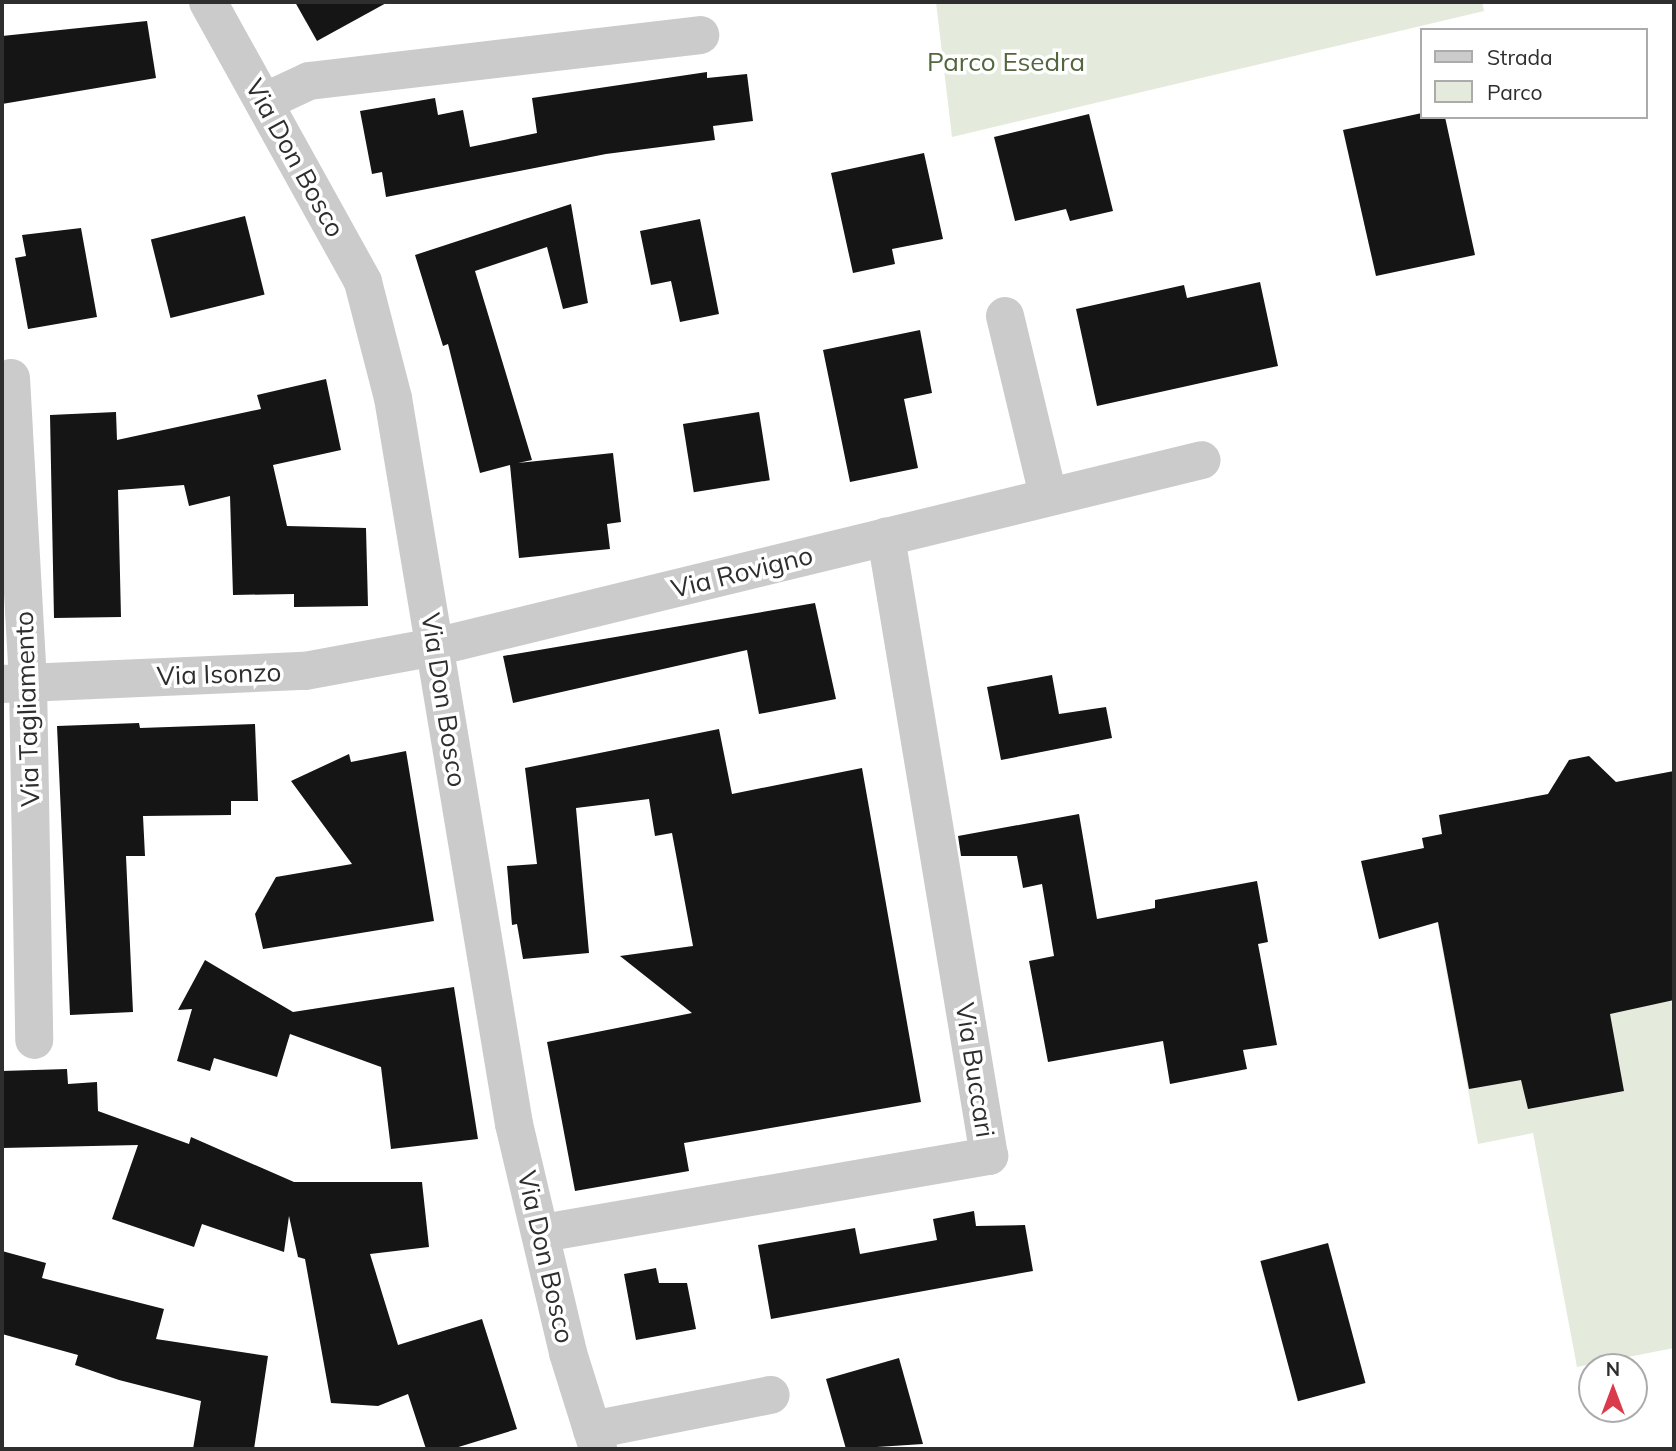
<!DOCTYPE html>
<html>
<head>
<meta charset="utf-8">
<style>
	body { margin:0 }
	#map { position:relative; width:1676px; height:1451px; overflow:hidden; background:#fff; font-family:Mulish,sans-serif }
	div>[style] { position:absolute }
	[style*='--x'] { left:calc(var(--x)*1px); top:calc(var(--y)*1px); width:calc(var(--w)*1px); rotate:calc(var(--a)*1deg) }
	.green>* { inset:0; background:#e4eadc }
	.building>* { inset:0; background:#151515; transform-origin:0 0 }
	.path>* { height:4.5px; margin-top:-2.25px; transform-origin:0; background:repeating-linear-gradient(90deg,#cbcbcb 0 3.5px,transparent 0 7px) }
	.minor>* { height:38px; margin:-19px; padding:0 19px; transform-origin:19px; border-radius:19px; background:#cbcbcb }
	span { translate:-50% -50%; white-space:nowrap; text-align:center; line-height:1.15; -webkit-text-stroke:7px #fff; paint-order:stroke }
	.park-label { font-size:26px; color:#53673e }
	.street-label { font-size:26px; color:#2e2e2e }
	.frame { position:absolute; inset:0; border:4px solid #2e2e2e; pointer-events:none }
	.legend { position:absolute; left:1420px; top:28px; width:228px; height:91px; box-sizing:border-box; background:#fff; border:2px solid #ababab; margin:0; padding:9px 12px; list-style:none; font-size:21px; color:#2e2e2e }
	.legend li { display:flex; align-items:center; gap:14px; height:35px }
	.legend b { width:35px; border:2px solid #ababab }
	.north { position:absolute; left:1578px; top:1353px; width:70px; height:70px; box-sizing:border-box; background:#fff; border:2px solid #ababab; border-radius:50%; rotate:0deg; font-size:19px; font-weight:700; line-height:28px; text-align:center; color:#2e2e2e }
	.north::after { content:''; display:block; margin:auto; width:24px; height:32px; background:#da3b4c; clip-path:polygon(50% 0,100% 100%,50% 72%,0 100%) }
</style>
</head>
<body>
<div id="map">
	<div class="green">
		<div style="clip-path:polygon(936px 2px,1482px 2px,1484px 11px,952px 137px)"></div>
		<div style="clip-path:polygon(1674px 771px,1674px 1348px,1577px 1367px,1533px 1133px,1478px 1144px,1422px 838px,1442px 834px,1439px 815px)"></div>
	</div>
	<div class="building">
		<div style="clip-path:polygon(295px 2px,388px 2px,317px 41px)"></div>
		<div style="clip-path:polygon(147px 21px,156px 78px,2px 104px,2px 36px)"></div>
		<div style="clip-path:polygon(707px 72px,707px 78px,747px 74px,753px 121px,713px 126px,715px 140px,606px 154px,386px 197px,382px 172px,372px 174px,360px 111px,435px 98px,438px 115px,463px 110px,470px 147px,537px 133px,532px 98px)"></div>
		<div style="clip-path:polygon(1422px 113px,1445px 117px,1475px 255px,1376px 276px,1343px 130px)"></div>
		<div style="clip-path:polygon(1089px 114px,1113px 211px,1070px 221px,1066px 209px,1015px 221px,994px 137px)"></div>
		<div style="clip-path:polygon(924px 153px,943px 239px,892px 249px,895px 264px,853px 273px,831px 173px)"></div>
		<div style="clip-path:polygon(571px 204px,588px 303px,563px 309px,547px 247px,475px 271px,532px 460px,518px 463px,613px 453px,621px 522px,607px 524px,610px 549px,519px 558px,510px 465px,480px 473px,448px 344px,443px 346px,415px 255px)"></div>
		<div style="left:245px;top:216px;width:81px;height:97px;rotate:76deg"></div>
		<div style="clip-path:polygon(700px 219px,719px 314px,680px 322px,671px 281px,651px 285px,640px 231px)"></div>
		<div style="clip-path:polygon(81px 228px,97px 317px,28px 329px,15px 258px,26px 256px,22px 235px)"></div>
		<div style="clip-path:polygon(1260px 282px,1278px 366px,1097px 406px,1076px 309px,1184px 285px,1187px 298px)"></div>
		<div style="clip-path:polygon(920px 330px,932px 393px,904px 399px,918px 468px,850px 482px,823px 350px)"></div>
		<div style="clip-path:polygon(326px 379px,341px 450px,273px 465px,287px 526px,366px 528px,368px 606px,294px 607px,294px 594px,233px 595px,230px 496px,189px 506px,184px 485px,118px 490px,121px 617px,54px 618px,50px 415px,116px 412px,117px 440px,261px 409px,257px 395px)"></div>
		<div style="left:759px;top:412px;width:69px;height:77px;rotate:81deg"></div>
		<div style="clip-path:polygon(815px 603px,836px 699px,759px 714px,747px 650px,513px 703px,503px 656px)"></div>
		<div style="clip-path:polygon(1052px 675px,1059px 714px,1106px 707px,1112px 738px,1001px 760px,987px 687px)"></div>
		<div style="clip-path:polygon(139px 723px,140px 728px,255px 724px,258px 801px,231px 801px,231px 815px,143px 816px,145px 856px,126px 856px,133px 1012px,70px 1015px,57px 726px)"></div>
		<div style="clip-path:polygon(719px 729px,732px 794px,862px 768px,921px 1102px,684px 1143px,689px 1171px,575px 1191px,547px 1042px,692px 1013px,620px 956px,693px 946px,672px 833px,655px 836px,649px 799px,576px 808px,589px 953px,523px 959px,517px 924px,512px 925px,507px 866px,537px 864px,525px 768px)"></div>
		<div style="clip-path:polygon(406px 751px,434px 921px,263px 949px,255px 914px,276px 877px,352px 864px,291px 781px,349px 754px,351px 762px)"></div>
		<div style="clip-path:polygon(1589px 756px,1616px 782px,1674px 771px,1674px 1000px,1610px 1014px,1624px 1091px,1528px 1109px,1521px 1080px,1469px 1089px,1438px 922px,1379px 939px,1361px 861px,1424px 848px,1422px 838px,1442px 834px,1439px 815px,1548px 794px,1569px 760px)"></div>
		<div style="clip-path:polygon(1079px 814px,1097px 919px,1155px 908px,1155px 900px,1257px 881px,1268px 942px,1258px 944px,1277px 1045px,1243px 1050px,1247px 1069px,1170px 1084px,1163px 1041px,1048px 1062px,1029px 961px,1054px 956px,1042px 884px,1023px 888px,1017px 856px,961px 856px,958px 836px)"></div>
		<div style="clip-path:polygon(205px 960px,293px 1012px,454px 987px,478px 1139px,391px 1149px,381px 1067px,290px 1034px,277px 1077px,214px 1058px,210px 1071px,177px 1061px,192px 1009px,178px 1010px)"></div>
		<div style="clip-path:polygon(67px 1069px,68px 1084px,97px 1082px,98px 1111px,189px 1144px,191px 1137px,294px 1182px,422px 1182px,429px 1247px,370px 1254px,398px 1345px,482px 1319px,517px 1429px,452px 1449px,426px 1449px,408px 1394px,378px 1406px,331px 1403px,305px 1259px,298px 1257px,289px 1216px,284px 1252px,202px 1224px,194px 1247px,112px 1219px,138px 1145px,2px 1148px,2px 1071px)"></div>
		<div style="clip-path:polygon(974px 1211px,976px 1226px,1025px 1225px,1033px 1271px,771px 1319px,758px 1245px,855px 1228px,860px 1254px,937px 1240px,933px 1219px)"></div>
		<div style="left:1328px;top:1243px;width:145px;height:70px;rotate:75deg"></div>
		<div style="clip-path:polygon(2px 1251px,46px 1263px,42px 1278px,164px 1309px,156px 1339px,268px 1356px,254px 1449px,193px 1449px,201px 1401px,119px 1380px,75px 1365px,78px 1355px,2px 1334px)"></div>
		<div style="clip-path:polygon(656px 1268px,659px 1283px,687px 1283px,696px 1329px,636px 1340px,624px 1274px)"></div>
		<div style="clip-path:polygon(899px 1358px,923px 1444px,846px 1449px,826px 1379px)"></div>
	</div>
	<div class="path">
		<div style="--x:1193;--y:2;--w:30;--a:0"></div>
	</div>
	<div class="minor">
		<div style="--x:208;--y:2;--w:320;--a:61"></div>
		<div style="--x:363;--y:282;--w:120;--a:75.5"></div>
		<div style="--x:393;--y:398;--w:736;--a:80.54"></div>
		<div style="--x:514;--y:1124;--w:235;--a:76.7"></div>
		<div style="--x:568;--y:1353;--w:101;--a:72.6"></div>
		<div style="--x:264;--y:102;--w:50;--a:-25"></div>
		<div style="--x:309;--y:81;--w:394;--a:-6.7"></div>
		<div style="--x:1005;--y:316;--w:184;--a:76.5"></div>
		<div style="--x:11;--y:378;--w:304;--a:86.8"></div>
		<div style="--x:28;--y:682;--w:358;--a:89"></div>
		<div style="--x:2;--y:684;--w:303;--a:-2.5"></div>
		<div style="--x:305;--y:671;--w:132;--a:-10.5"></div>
		<div style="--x:435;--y:647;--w:789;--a:-13.7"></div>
		<div style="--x:543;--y:1233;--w:453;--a:-9.8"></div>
		<div style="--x:989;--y:1156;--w:628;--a:-99.45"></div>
		<div style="--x:592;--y:1430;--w:182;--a:-11.1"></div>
	</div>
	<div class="park-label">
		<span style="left:1006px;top:62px">Parco Esedra</span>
	</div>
	<div class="street-label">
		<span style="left:295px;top:158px;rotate:61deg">Via Don Bosco</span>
		<span style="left:742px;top:572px;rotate:-14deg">Via Rovigno</span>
		<span style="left:219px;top:674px;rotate:-2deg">Via Isonzo</span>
		<span style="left:444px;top:700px;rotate:81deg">Via Don Bosco</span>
		<span style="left:27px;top:709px;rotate:-92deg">Via Tagliamento</span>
		<span style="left:975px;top:1070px;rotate:81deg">Via Buccari</span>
		<span style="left:546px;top:1257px;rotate:77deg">Via Don Bosco</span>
	</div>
	<div class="frame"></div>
	<ul class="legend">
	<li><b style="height:9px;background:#cbcbcb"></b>Strada</li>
	<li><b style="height:19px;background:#e4eadc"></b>Parco</li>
	</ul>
	<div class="north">N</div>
</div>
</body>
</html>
